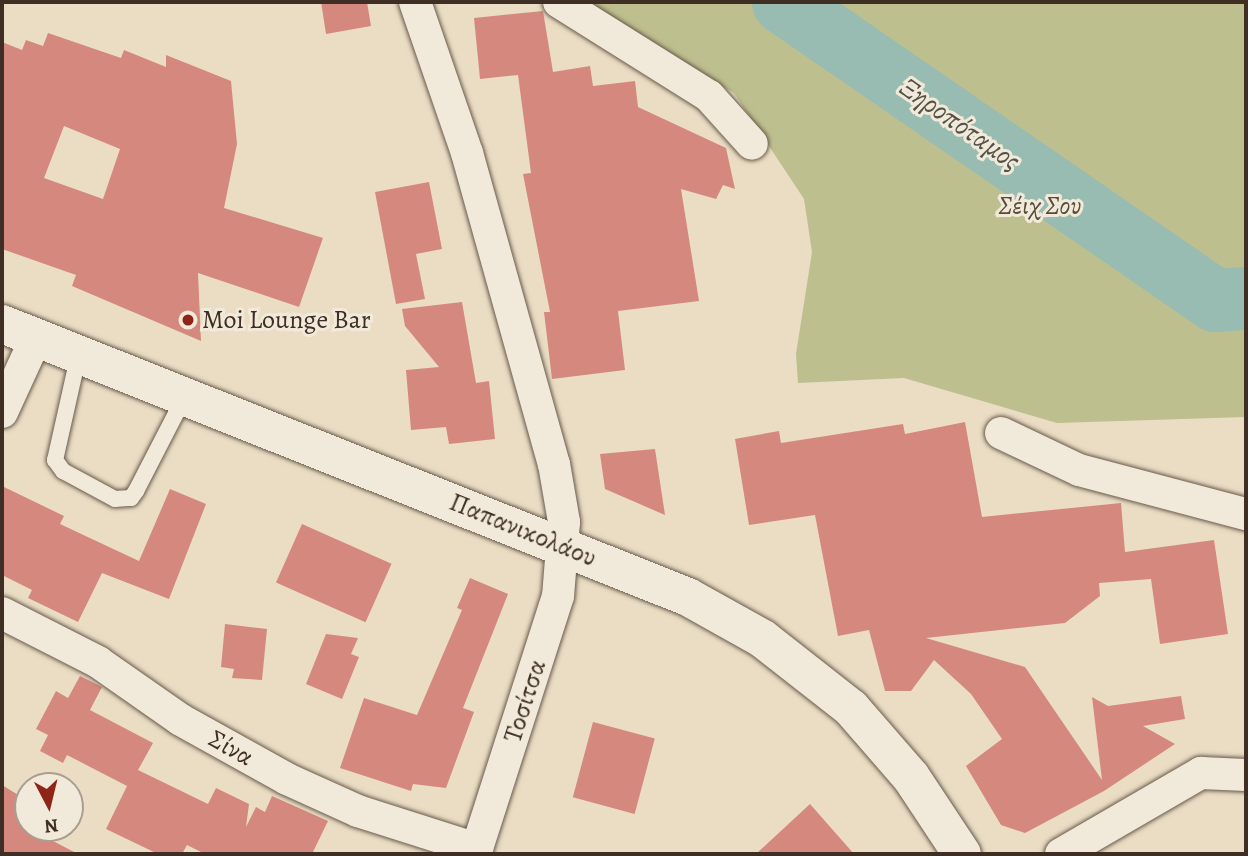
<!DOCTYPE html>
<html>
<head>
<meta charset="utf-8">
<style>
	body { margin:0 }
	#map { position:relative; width:1248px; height:856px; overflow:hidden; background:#eaddc4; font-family:Alegreya,serif }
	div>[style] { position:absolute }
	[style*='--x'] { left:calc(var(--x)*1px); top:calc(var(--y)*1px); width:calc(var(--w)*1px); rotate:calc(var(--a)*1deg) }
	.green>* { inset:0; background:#bebf8f }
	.river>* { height:63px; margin:-31.5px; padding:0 31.5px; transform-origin:31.5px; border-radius:31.5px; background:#98bcb2 }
	.building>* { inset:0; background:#d5897e; transform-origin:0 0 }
	.roads { filter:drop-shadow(0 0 2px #695a4b) drop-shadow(0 0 2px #695a4b) }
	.service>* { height:16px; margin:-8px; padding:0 8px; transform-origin:8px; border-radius:8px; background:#f1e9d9 }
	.minor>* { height:32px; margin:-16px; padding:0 16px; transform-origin:16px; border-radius:16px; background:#f1e9d9 }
	.secondary>* { height:38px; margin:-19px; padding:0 19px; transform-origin:19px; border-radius:19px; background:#f1e9d9 }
	.dots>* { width:19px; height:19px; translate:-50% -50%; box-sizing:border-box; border:4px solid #f1e9d9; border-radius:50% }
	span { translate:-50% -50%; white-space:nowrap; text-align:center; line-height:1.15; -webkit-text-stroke:6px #f1e9d9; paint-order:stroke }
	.park-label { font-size:26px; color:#584b39; font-style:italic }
	.poi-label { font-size:26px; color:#3e2e23 }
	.left { translate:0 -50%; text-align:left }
	.street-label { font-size:26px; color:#3e2e23 }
	.water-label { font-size:28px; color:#545247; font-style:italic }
	.frame { position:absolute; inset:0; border:4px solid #3e2e23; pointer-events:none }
	.north { position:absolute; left:14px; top:772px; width:70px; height:70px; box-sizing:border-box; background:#f1e9d9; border:2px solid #a99e90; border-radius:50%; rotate:173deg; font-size:19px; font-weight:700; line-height:28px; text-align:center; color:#3e2e23 }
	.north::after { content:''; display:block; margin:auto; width:24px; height:32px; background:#8f2418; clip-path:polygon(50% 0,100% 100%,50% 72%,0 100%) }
</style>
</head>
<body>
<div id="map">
	<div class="green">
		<div style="clip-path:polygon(581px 2px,1246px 2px,1246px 417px,1057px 423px,904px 378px,798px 383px,796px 354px,812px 252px,804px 199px,734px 93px)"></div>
	</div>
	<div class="river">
		<div style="--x:783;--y:2;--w:525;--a:34.6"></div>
		<div style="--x:1215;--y:300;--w:31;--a:-4"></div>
	</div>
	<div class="building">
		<div style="clip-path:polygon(321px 2px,367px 2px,371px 26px,326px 34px)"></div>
		<div style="clip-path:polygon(543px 11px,553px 72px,590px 66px,593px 86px,635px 81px,638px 107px,726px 148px,735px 189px,723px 185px,716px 199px,681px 189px,699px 301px,618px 311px,625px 370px,552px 379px,544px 312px,550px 312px,523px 174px,531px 173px,518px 75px,480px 79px,474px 18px)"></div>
		<div style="clip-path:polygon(evenodd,48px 33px,121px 58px,124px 50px,166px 67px,166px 55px,231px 81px,237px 144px,224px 208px,323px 238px,299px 307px,198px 273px,201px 341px,72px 286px,76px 275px,2px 249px,2px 42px,22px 50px,26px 40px,43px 46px,48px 33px,64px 126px,120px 149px,103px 199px,44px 178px,64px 126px)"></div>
		<div style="clip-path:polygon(429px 182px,442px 249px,416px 254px,425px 299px,396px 304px,375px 192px)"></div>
		<div style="clip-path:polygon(462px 302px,476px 383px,489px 381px,495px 439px,449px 444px,446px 427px,411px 430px,406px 370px,439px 367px,405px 326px,402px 309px)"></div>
		<div style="clip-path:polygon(965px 422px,982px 517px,1121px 503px,1125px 552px,1214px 540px,1228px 634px,1160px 644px,1151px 579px,1099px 583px,1100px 596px,1065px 623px,926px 638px,1025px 667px,1102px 780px,1092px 697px,1108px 706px,1181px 696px,1185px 719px,1143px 726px,1175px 744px,1104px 791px,1025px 833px,1001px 825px,966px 766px,1002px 739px,971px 694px,934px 660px,911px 691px,885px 691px,869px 630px,838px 636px,815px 515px,749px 525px,735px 439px,779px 431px,781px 443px,903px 424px,905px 434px)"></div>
		<div style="clip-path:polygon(655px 449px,665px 515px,605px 489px,600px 454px)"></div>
		<div style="clip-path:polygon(2px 486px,64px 516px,60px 524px,139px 561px,170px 489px,206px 504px,169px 599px,102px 573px,78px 622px,28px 598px,32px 590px,2px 575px)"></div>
		<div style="left:302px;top:524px;width:98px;height:64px;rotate:24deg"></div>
		<div style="clip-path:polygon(470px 578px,508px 594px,463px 708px,474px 712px,446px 788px,413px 784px,411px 791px,340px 768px,364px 698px,417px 715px,462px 610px,457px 608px)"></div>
		<div style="clip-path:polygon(225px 624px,267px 629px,262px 680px,232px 678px,234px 669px,221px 667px)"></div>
		<div style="clip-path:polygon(326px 634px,358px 638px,351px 654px,359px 657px,342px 699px,306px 684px)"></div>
		<div style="clip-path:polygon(80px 676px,102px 687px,90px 710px,153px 743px,138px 770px,208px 804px,216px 788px,249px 804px,246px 827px,256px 807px,265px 812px,272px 796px,328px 821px,312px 854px,205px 854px,187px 845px,182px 854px,158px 854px,106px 829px,127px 786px,67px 755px,63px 763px,40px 751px,48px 735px,36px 729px,56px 691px,68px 698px)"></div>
		<div style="left:593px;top:722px;width:64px;height:78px;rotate:15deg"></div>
		<div style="clip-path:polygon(2px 785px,28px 801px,28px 828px,78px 854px,2px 854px)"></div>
		<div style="clip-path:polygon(810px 804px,854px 854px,756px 854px)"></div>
	</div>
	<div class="roads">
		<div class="service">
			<div style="--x:79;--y:353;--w:110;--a:102.6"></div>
			<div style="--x:55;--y:460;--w:14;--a:54"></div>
			<div style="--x:63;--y:471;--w:59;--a:28.3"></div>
			<div style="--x:115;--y:499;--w:16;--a:-4"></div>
			<div style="--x:131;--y:498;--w:9;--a:-54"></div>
			<div style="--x:136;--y:491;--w:107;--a:-62.7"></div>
		</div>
		<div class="minor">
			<div style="--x:415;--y:2;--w:160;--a:71"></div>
			<div style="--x:467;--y:153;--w:323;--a:74.4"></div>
			<div style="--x:554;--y:464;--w:59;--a:80.2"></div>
			<div style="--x:564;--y:522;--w:74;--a:94.6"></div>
			<div style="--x:558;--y:596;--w:271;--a:107.8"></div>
			<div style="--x:559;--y:2;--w:177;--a:32.1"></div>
			<div style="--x:709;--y:96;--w:64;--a:48.1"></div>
			<div style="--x:2;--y:412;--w:84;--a:-65.3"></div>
			<div style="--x:1001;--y:433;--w:86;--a:25.4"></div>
			<div style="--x:1079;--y:470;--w:173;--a:14.8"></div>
			<div style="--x:2;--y:613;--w:108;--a:27"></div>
			<div style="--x:98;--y:662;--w:101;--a:34.9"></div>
			<div style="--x:181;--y:720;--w:121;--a:29.1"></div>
			<div style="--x:287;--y:779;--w:78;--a:24.3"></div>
			<div style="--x:358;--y:811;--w:125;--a:17.7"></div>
			<div style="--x:1061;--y:854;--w:162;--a:-30.1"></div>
			<div style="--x:1201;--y:773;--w:45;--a:2.5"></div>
		</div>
		<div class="secondary">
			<div style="--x:2;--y:324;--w:738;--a:21.7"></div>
			<div style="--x:688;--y:597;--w:86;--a:29.2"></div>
			<div style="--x:763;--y:639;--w:112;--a:38.1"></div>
			<div style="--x:851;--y:708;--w:91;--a:49"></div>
			<div style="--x:911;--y:777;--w:92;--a:56.5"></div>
		</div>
	</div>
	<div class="dots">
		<div style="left:188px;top:320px;background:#8f2418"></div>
	</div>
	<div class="park-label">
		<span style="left:1040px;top:206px">Σέιχ Σου</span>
	</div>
	<div class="poi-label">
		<span class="left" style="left:202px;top:320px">Moi Lounge Bar</span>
	</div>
	<div class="street-label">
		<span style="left:523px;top:530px;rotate:22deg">Παπανικολάου</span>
		<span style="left:525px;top:701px;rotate:-72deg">Τοσίτσα</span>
		<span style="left:231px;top:748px;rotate:29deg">Σίνα</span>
	</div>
	<div class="water-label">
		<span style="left:960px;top:124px;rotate:35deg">Ξηροπόταμος</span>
	</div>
	<div class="frame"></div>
	<div class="north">N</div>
</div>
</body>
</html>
